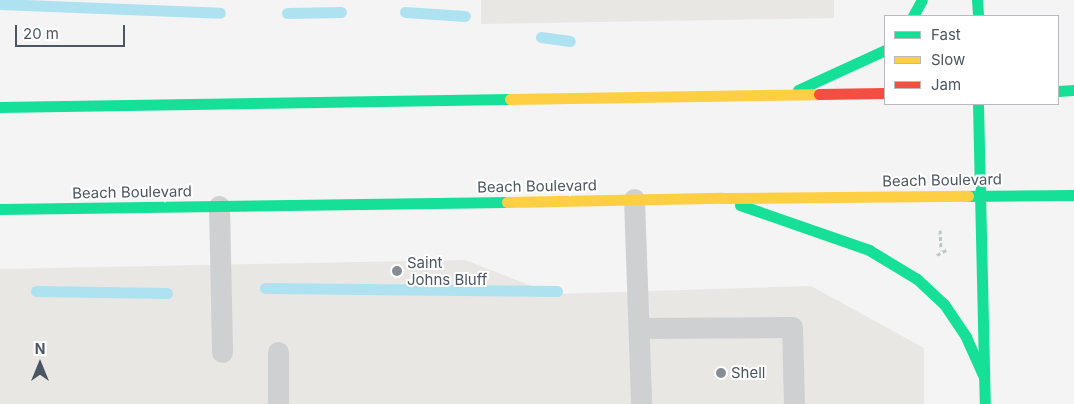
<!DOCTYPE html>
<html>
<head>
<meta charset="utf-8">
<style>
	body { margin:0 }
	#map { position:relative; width:1074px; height:404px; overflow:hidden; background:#f4f4f4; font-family:Inter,sans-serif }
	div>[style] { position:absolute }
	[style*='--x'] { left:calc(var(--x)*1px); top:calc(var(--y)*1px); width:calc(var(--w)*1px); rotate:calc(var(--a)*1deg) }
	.commercial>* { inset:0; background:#e8e7e3 }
	.stream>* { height:11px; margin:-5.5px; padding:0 5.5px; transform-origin:5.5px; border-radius:5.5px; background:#aee2f0 }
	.path>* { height:3px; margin-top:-1.5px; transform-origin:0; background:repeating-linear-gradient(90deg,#bcc7c4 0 4px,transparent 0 6.5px) }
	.lane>* { height:21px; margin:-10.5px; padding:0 10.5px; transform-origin:10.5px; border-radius:10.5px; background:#ced0d2 }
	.fast>* { height:11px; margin:-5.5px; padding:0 5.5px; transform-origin:5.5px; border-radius:5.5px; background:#16e098 }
	.slow>* { height:11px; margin:-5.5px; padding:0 5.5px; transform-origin:5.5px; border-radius:5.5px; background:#ffcf43 }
	.jam>* { height:11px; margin:-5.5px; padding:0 5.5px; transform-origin:5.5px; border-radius:5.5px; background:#f24e42 }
	.dots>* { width:14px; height:14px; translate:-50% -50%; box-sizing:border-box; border:2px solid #fff; border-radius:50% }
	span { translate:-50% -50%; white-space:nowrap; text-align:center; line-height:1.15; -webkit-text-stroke:4px #fff; paint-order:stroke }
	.street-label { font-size:15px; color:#4a5661 }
	.poi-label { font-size:15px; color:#4a5661 }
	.left { translate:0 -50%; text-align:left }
	.legend { position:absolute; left:884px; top:15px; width:175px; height:90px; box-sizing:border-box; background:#fff; border:1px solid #b7bbc0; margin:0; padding:6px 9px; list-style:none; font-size:15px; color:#4a5661 }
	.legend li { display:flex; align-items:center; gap:10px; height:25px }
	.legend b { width:25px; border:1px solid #b7bbc0 }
	.north { position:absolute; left:15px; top:339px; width:50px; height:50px; -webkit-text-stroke:4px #fff; paint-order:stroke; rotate:0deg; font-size:14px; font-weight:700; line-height:20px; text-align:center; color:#4a5661 }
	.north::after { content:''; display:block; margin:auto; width:18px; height:22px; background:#4a5661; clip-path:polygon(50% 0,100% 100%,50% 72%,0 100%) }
	.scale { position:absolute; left:15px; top:25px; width:110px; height:22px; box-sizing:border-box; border:2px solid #4a5661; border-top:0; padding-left:6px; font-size:15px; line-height:18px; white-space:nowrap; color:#4a5661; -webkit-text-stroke:4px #fff; paint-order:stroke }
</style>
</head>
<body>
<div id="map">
	<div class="commercial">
		<div style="clip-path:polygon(481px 0,834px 0,834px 18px,481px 24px)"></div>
		<div style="clip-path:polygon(465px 260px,552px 294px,811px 286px,924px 348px,924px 404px,0 404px,0 269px)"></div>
	</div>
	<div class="stream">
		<div style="--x:0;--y:4;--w:220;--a:2.3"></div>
		<div style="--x:405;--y:12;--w:60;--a:3.8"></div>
		<div style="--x:287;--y:13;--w:54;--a:-1.1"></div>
		<div style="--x:541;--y:37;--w:29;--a:8"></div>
		<div style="--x:265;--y:288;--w:292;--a:0.6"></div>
		<div style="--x:36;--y:291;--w:131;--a:0.9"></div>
	</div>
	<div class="path">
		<div style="--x:940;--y:230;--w:20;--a:87"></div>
		<div style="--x:937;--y:255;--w:13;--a:-29"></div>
	</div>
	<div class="lane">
		<div style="--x:634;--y:199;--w:205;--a:88"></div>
		<div style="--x:219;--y:206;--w:146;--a:88.8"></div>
		<div style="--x:639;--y:328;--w:153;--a:-0.4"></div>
		<div style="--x:792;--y:327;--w:77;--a:88.5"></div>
		<div style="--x:278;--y:404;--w:52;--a:-90"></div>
	</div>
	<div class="fast">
		<div style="--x:977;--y:0;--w:16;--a:86"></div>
		<div style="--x:913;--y:16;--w:18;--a:-61"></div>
		<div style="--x:798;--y:90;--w:96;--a:-24.7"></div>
		<div style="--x:1058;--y:91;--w:16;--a:-4"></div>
		<div style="--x:978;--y:104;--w:300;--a:88.7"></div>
		<div style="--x:0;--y:107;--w:510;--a:-0.9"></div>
		<div style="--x:968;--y:196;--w:106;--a:-0.5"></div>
		<div style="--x:740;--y:205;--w:137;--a:19.2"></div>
		<div style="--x:869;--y:250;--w:56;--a:31.1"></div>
		<div style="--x:917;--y:279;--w:37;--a:43"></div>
		<div style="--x:944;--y:304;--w:40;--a:56"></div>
		<div style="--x:966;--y:337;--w:42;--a:65.9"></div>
		<div style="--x:0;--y:209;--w:507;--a:-0.79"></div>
	</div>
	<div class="slow">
		<div style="--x:510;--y:99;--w:309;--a:-0.9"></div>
		<div style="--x:722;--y:198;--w:246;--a:-0.5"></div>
		<div style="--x:507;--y:202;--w:215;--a:-1.1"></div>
	</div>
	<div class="jam">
		<div style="--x:819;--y:94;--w:66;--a:-0.9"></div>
	</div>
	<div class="dots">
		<div style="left:397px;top:271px;background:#868d94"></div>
		<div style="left:721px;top:373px;background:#868d94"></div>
	</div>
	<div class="street-label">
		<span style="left:942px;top:180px;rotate:-1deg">Beach Boulevard</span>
		<span style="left:537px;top:186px;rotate:-1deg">Beach Boulevard</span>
		<span style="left:132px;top:192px;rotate:-1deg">Beach Boulevard</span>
	</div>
	<div class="poi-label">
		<span class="left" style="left:407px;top:271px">Saint<br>Johns Bluff</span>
		<span class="left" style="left:731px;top:373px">Shell</span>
	</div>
	<ul class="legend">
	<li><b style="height:6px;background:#16e098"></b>Fast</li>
	<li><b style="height:6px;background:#ffcf43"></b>Slow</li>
	<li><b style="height:6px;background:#f24e42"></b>Jam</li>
	</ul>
	<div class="north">N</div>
	<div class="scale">20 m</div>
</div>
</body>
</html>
